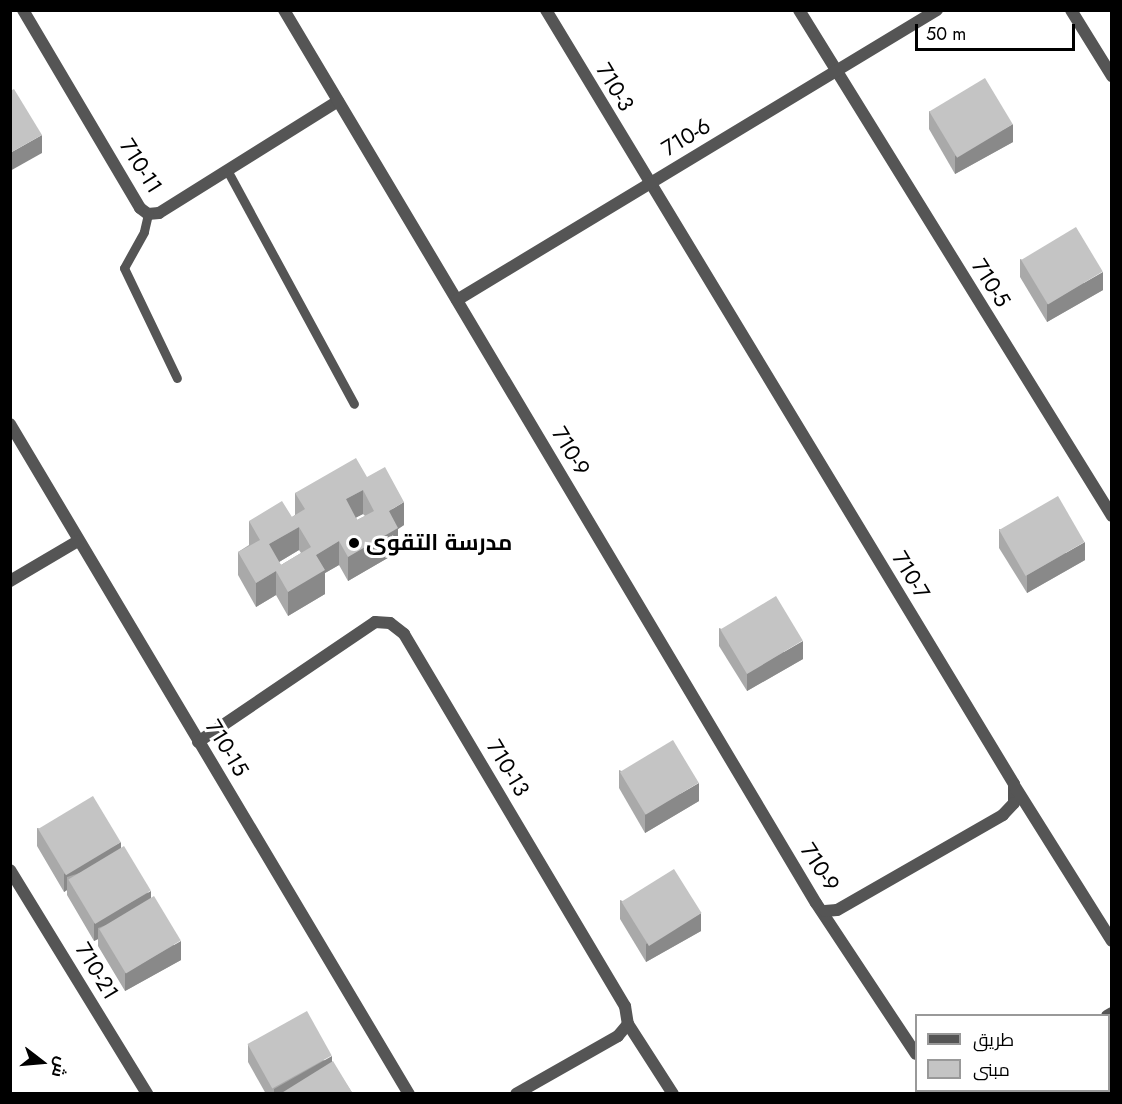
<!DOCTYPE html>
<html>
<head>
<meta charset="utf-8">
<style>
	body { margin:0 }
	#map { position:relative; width:1122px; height:1104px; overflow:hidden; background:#fff; font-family:Jost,Cairo,sans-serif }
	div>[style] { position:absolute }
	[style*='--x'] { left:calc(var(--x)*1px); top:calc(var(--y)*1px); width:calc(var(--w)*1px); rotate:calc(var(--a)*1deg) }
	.service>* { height:9px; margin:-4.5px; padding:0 4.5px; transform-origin:4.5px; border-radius:4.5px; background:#555 }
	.minor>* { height:12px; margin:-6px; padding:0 6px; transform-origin:6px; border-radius:6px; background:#555 }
	.wall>* { inset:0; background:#a9a9a9; transform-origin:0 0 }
	.shaded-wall>* { inset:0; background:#898989 }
	.building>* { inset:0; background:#c4c4c4; transform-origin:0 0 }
	.dots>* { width:16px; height:16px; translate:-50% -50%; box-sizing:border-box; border:3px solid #fff; border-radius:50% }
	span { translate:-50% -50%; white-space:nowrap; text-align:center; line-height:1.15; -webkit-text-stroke:6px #fff; paint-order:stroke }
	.street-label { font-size:22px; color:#000 }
	.poi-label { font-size:22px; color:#000; font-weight:700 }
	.left { translate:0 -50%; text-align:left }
	.frame { position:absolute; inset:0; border:12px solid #000; pointer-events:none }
	.legend { position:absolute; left:915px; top:1014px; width:195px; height:78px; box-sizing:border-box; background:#fff; border:2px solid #999; margin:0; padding:8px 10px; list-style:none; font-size:18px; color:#000 }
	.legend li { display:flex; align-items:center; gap:12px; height:30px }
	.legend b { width:30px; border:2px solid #999 }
	.north { position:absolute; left:12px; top:1032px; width:60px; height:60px; -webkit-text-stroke:4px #fff; paint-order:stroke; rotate:106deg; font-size:16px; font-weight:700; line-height:24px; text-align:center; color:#000 }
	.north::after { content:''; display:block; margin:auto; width:21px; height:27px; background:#000; clip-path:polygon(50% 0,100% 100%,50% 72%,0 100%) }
	.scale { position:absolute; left:915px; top:24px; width:160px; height:27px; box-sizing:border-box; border:3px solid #000; border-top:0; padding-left:8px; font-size:18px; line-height:21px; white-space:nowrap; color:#000; -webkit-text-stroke:4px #fff; paint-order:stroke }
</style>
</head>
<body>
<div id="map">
	<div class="service">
		<div style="--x:227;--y:170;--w:266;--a:61.5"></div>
		<div style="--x:148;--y:214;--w:18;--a:103"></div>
		<div style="--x:144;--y:232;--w:41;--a:119.1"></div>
		<div style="--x:124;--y:268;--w:122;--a:64.3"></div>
		<div style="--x:1034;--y:1090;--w:4;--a:63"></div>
	</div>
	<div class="minor">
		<div style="--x:23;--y:10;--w:230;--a:59.4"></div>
		<div style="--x:140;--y:208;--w:10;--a:37"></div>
		<div style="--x:148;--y:214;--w:11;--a:-5"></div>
		<div style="--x:159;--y:213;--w:211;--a:-32"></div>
		<div style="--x:284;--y:10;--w:1039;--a:59.22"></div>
		<div style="--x:816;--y:903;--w:181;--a:56.5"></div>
		<div style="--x:546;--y:10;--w:904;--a:58.84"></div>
		<div style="--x:1014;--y:784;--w:19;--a:90"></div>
		<div style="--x:1014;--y:803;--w:16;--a:133"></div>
		<div style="--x:1003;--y:815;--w:191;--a:150.2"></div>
		<div style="--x:837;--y:910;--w:12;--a:175"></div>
		<div style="--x:799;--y:10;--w:595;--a:58.26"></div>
		<div style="--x:1071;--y:10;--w:78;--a:58.2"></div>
		<div style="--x:457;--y:300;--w:561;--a:-31.14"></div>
		<div style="--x:10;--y:424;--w:780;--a:59.23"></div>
		<div style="--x:10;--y:581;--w:79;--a:-30.5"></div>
		<div style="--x:198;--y:742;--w:214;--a:-34.1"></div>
		<div style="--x:375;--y:622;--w:15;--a:4"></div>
		<div style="--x:390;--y:623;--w:18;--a:38"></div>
		<div style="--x:404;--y:634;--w:433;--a:59.3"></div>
		<div style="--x:625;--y:1006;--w:18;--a:81"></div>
		<div style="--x:628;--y:1024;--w:16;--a:130"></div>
		<div style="--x:618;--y:1036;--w:117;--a:150.4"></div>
		<div style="--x:1014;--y:785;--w:184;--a:57.9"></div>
		<div style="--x:10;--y:870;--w:263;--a:58.5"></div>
		<div style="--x:1107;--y:1016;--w:6;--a:-31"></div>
		<div style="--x:628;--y:1024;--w:83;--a:57.3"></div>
		<div style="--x:940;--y:1090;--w:4;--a:63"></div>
		<div style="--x:975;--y:1094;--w:6;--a:-39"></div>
	</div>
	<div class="wall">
		<div style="clip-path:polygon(929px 111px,1013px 142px,955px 174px,929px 129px)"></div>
		<div style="clip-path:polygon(1020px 259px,1103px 290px,1047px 322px,1020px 277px)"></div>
		<div style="clip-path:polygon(evenodd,367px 477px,404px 525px,398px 529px,398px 552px,348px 581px,339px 565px,325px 573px,325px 594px,288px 616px,276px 595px,256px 607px,238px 575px,238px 552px,249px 545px,249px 521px,292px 517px,295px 515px,295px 493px,367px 477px,363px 514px,365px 516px,357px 520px,356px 517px,363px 514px,367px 477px,299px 550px,301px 553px,281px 565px,279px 562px,299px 550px)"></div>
		<div style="clip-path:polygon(999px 529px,1085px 560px,1027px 593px,999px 548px)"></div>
		<div style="clip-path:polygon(719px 628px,803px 659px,747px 691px,719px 646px)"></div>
		<div style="clip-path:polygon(619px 770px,699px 801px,645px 833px,619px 788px)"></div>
		<div style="clip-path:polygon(37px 828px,121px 848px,151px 898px,181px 960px,125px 991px,98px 946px,98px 939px,94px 941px,67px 895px,67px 890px,64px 892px,37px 846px)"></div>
		<div style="clip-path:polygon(620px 900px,701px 931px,646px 962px,620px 919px)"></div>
		<div style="clip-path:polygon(248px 1044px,332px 1062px,353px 1094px,266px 1094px,248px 1062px)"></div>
		<div style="left:1061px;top:1090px;width:47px;height:4px"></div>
	</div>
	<div class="shaded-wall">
		<div style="clip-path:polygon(1013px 124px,1013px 142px,955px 174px,955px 156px)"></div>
		<div style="clip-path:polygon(42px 135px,42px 153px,10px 171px,10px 153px)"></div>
		<div style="clip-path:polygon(1103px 272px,1103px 290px,1047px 322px,1047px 304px)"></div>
		<div style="clip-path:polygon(363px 490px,363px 514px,346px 523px,346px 499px)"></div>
		<div style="clip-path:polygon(404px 502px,404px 525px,398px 529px,398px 552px,348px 581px,348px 557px,389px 511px)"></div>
		<div style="clip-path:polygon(299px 527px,299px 550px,269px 568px,269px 544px)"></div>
		<div style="clip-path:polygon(339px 541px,339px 565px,325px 573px,325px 594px,288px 616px,288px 592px,316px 555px)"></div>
		<div style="clip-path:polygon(1085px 542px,1085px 560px,1027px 593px,1027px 575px)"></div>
		<div style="clip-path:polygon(276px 571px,276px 595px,256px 607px,256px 583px)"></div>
		<div style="clip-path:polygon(803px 641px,803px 659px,747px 691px,747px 673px)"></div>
		<div style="clip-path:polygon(699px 783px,699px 801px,645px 833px,645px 814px)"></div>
		<div style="clip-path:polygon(121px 842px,121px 860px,67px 877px,67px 890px,64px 892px,64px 874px)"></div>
		<div style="clip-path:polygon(151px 891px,151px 909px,98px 928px,98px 939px,94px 941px,94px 923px)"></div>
		<div style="clip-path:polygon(701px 913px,701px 931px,646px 962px,646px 944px)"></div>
		<div style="clip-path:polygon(181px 941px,181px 960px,125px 991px,125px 973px)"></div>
		<div style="clip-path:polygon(332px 1056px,332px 1074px,298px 1094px,274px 1094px,274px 1089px)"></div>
	</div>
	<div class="building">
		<div style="left:985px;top:78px;width:54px;height:65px;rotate:59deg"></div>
		<div style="clip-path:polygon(14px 89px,42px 135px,10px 153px,10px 91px)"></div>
		<div style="left:1076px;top:227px;width:52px;height:64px;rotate:59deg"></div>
		<div style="clip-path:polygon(evenodd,356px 458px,367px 477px,385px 467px,404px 502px,389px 511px,398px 528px,348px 557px,339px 541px,316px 555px,325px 570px,288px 592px,276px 571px,256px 583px,238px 552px,260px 540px,249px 521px,282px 501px,292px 517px,305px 509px,295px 493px,356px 458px,363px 490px,374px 511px,357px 520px,346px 499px,363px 490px,356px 458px,299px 527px,311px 547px,281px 565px,269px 544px,299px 527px)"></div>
		<div style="left:1058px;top:496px;width:53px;height:68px;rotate:60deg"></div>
		<div style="left:776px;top:596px;width:52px;height:65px;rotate:59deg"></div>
		<div style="left:673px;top:740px;width:50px;height:62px;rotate:59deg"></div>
		<div style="left:93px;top:796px;width:54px;height:64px;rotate:59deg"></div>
		<div style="left:124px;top:846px;width:52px;height:65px;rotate:59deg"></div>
		<div style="left:674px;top:869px;width:52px;height:62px;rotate:58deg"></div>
		<div style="left:154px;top:896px;width:52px;height:64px;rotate:59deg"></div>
		<div style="left:307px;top:1011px;width:51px;height:68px;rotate:61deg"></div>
		<div style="clip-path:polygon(1112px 1046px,1112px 1094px,1070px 1094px,1069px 1090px,1108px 1090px,1108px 1048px)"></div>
		<div style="clip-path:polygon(333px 1061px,353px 1094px,280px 1094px)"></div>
	</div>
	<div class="dots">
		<div style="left:354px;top:543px;background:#000"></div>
	</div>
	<div class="street-label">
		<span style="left:615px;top:87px;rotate:59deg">710-3</span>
		<span style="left:686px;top:137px;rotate:-31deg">710-6</span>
		<span style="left:141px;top:166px;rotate:58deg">710-11</span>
		<span style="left:991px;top:283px;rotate:58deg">710-5</span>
		<span style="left:571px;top:451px;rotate:59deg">710-9</span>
		<span style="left:911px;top:575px;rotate:59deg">710-7</span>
		<span style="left:227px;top:748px;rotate:59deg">710-15</span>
		<span style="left:508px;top:768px;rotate:59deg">710-13</span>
		<span style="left:820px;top:867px;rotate:57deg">710-9</span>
		<span style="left:97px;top:971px;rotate:59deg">710-21</span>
	</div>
	<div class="poi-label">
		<span class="left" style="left:366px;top:543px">مدرسة التقوى</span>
	</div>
	<div class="frame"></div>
	<ul class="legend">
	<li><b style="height:8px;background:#555"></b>طريق</li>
	<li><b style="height:16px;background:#c4c4c4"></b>مبنى</li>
	</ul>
	<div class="north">ش</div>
	<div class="scale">50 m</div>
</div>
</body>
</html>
